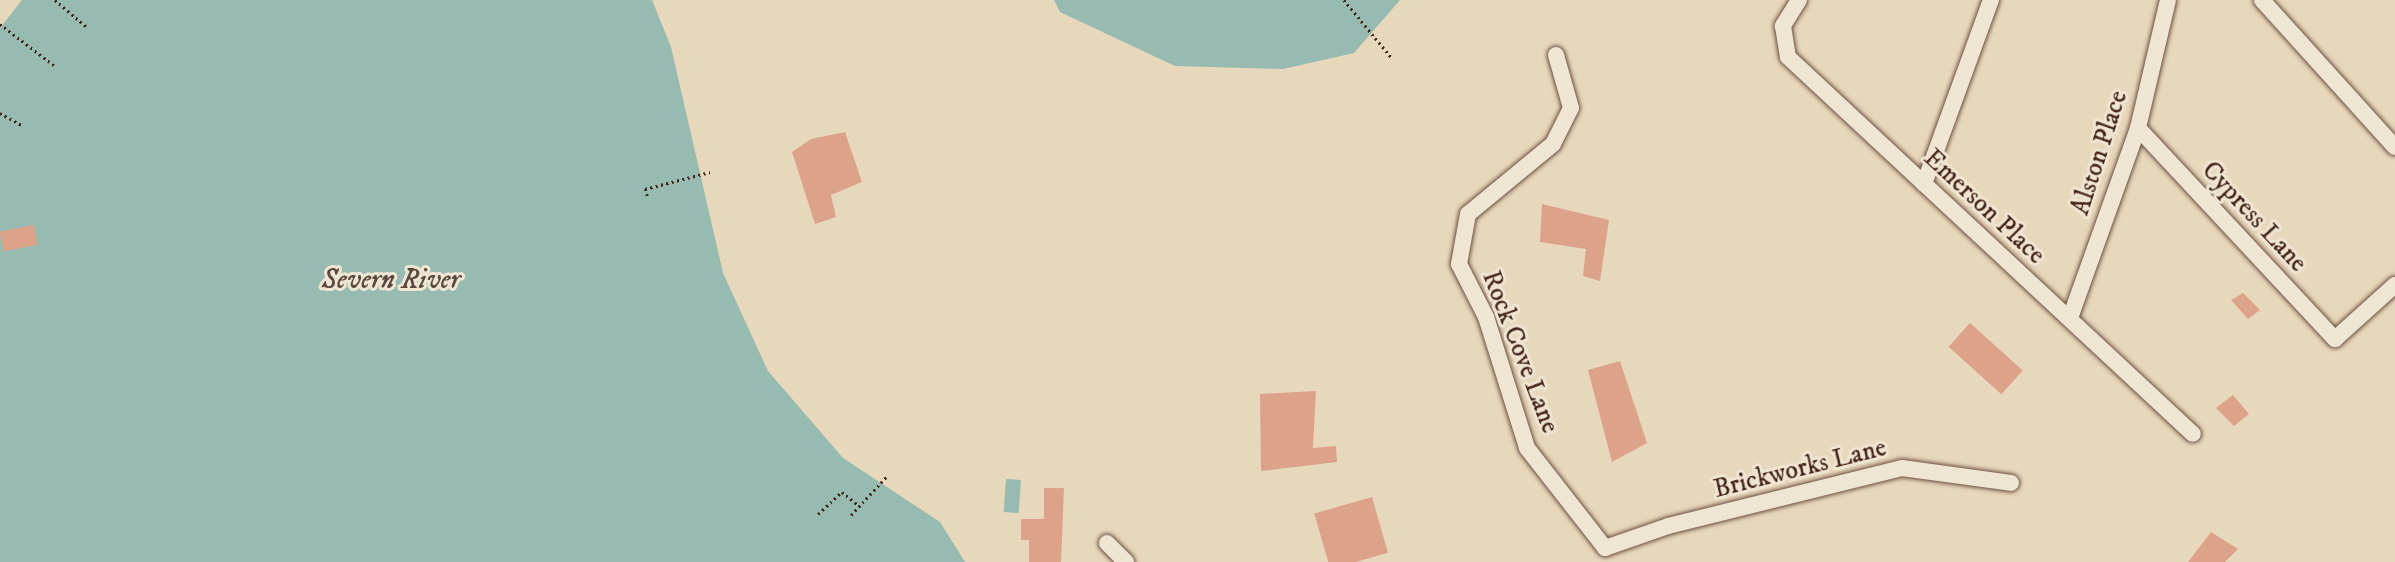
<!DOCTYPE html>
<style>
body{margin:0}
#map{position:relative;width:2395px;height:562px;overflow:hidden;background:#e7d7bb;font-family:"IM FELL DW Pica",serif}
div>[style]{position:absolute}
[style*='--x']{left:calc(var(--x)*1px);top:calc(var(--y)*1px);width:calc(var(--w)*1px);rotate:calc(var(--a)*1deg)}
.water>*{inset:0;background:#97bab1;transform-origin:0 0}
.building>*{inset:0;background:#dda38a;transform-origin:0 0}
.path>*{height:2.5px;margin-top:-1.25px;transform-origin:0;background:repeating-linear-gradient(90deg,#442418 0 2px,transparent 0 5.5px)}
.roads{filter:drop-shadow(0 0 2px #6d5141) drop-shadow(0 0 2px #6d5141)}
.street>*{height:16px;margin:-8px;padding:0 8px;transform-origin:8px;border-radius:8px;background:#efe5d3}
span{translate:-50% -50%;white-space:nowrap;text-align:center;line-height:1.15;-webkit-text-stroke:6px #efe5d3;paint-order:stroke}
.street-label{font-size:26px;color:#442418}
.water-label{font-size:28px;color:#594a3e;font-style:italic}
</style>
<div id="map">
<div class="water">
<i style="clip-path:polygon(22px 0,652px 0,671px 47px,723px 273px,768px 371px,843px 458px,940px 522px,965px 562px,0 562px,0 28px)"></i>
<i style="clip-path:polygon(1054px 0,1400px 0,1354px 53px,1283px 69px,1175px 66px,1060px 12px)"></i>
<i style="left:1006px;top:479px;width:15px;height:33px;rotate:4deg"></i>
</div>
<div class="building">
<i style="clip-path:polygon(845px 132px,862px 182px,831px 195px,836px 217px,815px 224px,792px 152px,811px 139px)"></i>
<i style="clip-path:polygon(1542px 204px,1609px 220px,1600px 281px,1583px 276px,1586px 249px,1540px 242px)"></i>
<i style="left:34px;top:225px;width:20px;height:35px;rotate:79deg"></i>
<i style="clip-path:polygon(2243px 293px,2260px 310px,2248px 319px,2231px 300px)"></i>
<i style="left:1970px;top:323px;width:71px;height:32px;rotate:42deg"></i>
<i style="clip-path:polygon(1620px 361px,1647px 443px,1612px 462px,1588px 370px)"></i>
<i style="clip-path:polygon(1316px 391px,1313px 448px,1336px 446px,1337px 462px,1261px 471px,1260px 394px)"></i>
<i style="clip-path:polygon(2233px 395px,2249px 414px,2234px 426px,2216px 408px)"></i>
<i style="clip-path:polygon(1044px 488px,1064px 488px,1061px 562px,1029px 562px,1029px 540px,1021px 540px,1021px 519px,1044px 519px)"></i>
<i style="left:1372px;top:497px;width:58px;height:60px;rotate:74deg"></i>
<i style="clip-path:polygon(2211px 532px,2238px 549px,2225px 562px,2188px 562px)"></i>
</div>
<div class="path">
<i style="--x:55;--y:0;--w:42;--a:40.2"></i>
<i style="--x:1344;--y:0;--w:75;--a:50.4"></i>
<i style="--x:0;--y:24;--w:69;--a:37.4"></i>
<i style="--x:0;--y:113;--w:26;--a:29"></i>
<i style="--x:647;--y:196;--w:7;--a:-106"></i>
<i style="--x:645;--y:189;--w:67;--a:-14.7"></i>
<i style="--x:818;--y:514;--w:33;--a:-43"></i>
<i style="--x:842;--y:492;--w:22;--a:39"></i>
<i style="--x:851;--y:515;--w:53;--a:-47.3"></i>
</div>
<div class="roads">
<div class="street">
<i style="--x:1799;--y:0;--w:31;--a:122"></i>
<i style="--x:1783;--y:26;--w:31;--a:81"></i>
<i style="--x:1788;--y:57;--w:553;--a:42.95"></i>
<i style="--x:2262;--y:0;--w:198;--a:47.9"></i>
<i style="--x:1556;--y:55;--w:55;--a:74.2"></i>
<i style="--x:1571;--y:108;--w:40;--a:116.6"></i>
<i style="--x:1553;--y:144;--w:110;--a:140.5"></i>
<i style="--x:1468;--y:214;--w:51;--a:100.2"></i>
<i style="--x:1459;--y:264;--w:59;--a:63"></i>
<i style="--x:1486;--y:317;--w:137;--a:72.6"></i>
<i style="--x:1527;--y:448;--w:127;--a:52"></i>
<i style="--x:2138;--y:128;--w:289;--a:47"></i>
<i style="--x:2335;--y:339;--w:81;--a:-42"></i>
<i style="--x:1924;--y:184;--w:196;--a:-70"></i>
<i style="--x:2070;--y:318;--w:202;--a:-70.3"></i>
<i style="--x:2138;--y:128;--w:131;--a:-76.8"></i>
<i style="--x:1107;--y:543;--w:27;--a:45"></i>
<i style="--x:1605;--y:548;--w:67;--a:-19.2"></i>
<i style="--x:1668;--y:526;--w:241;--a:-13.9"></i>
<i style="--x:1902;--y:468;--w:110;--a:7.8"></i>
</div>
</div>
<div class="street-label">
<span style="left:2100px;top:153px;rotate:-72deg">Alston Place</span>
<span style="left:1984px;top:207px;rotate:43deg">Emerson Place</span>
<span style="left:2254px;top:217px;rotate:47deg">Cypress Lane</span>
<span style="left:1520px;top:352px;rotate:69deg">Rock Cove Lane</span>
<span style="left:1800px;top:469px;rotate:-14deg">Brickworks Lane</span>
</div>
<div class="water-label">
<span style="left:391px;top:280px">Severn River</span>
</div>
</div>
